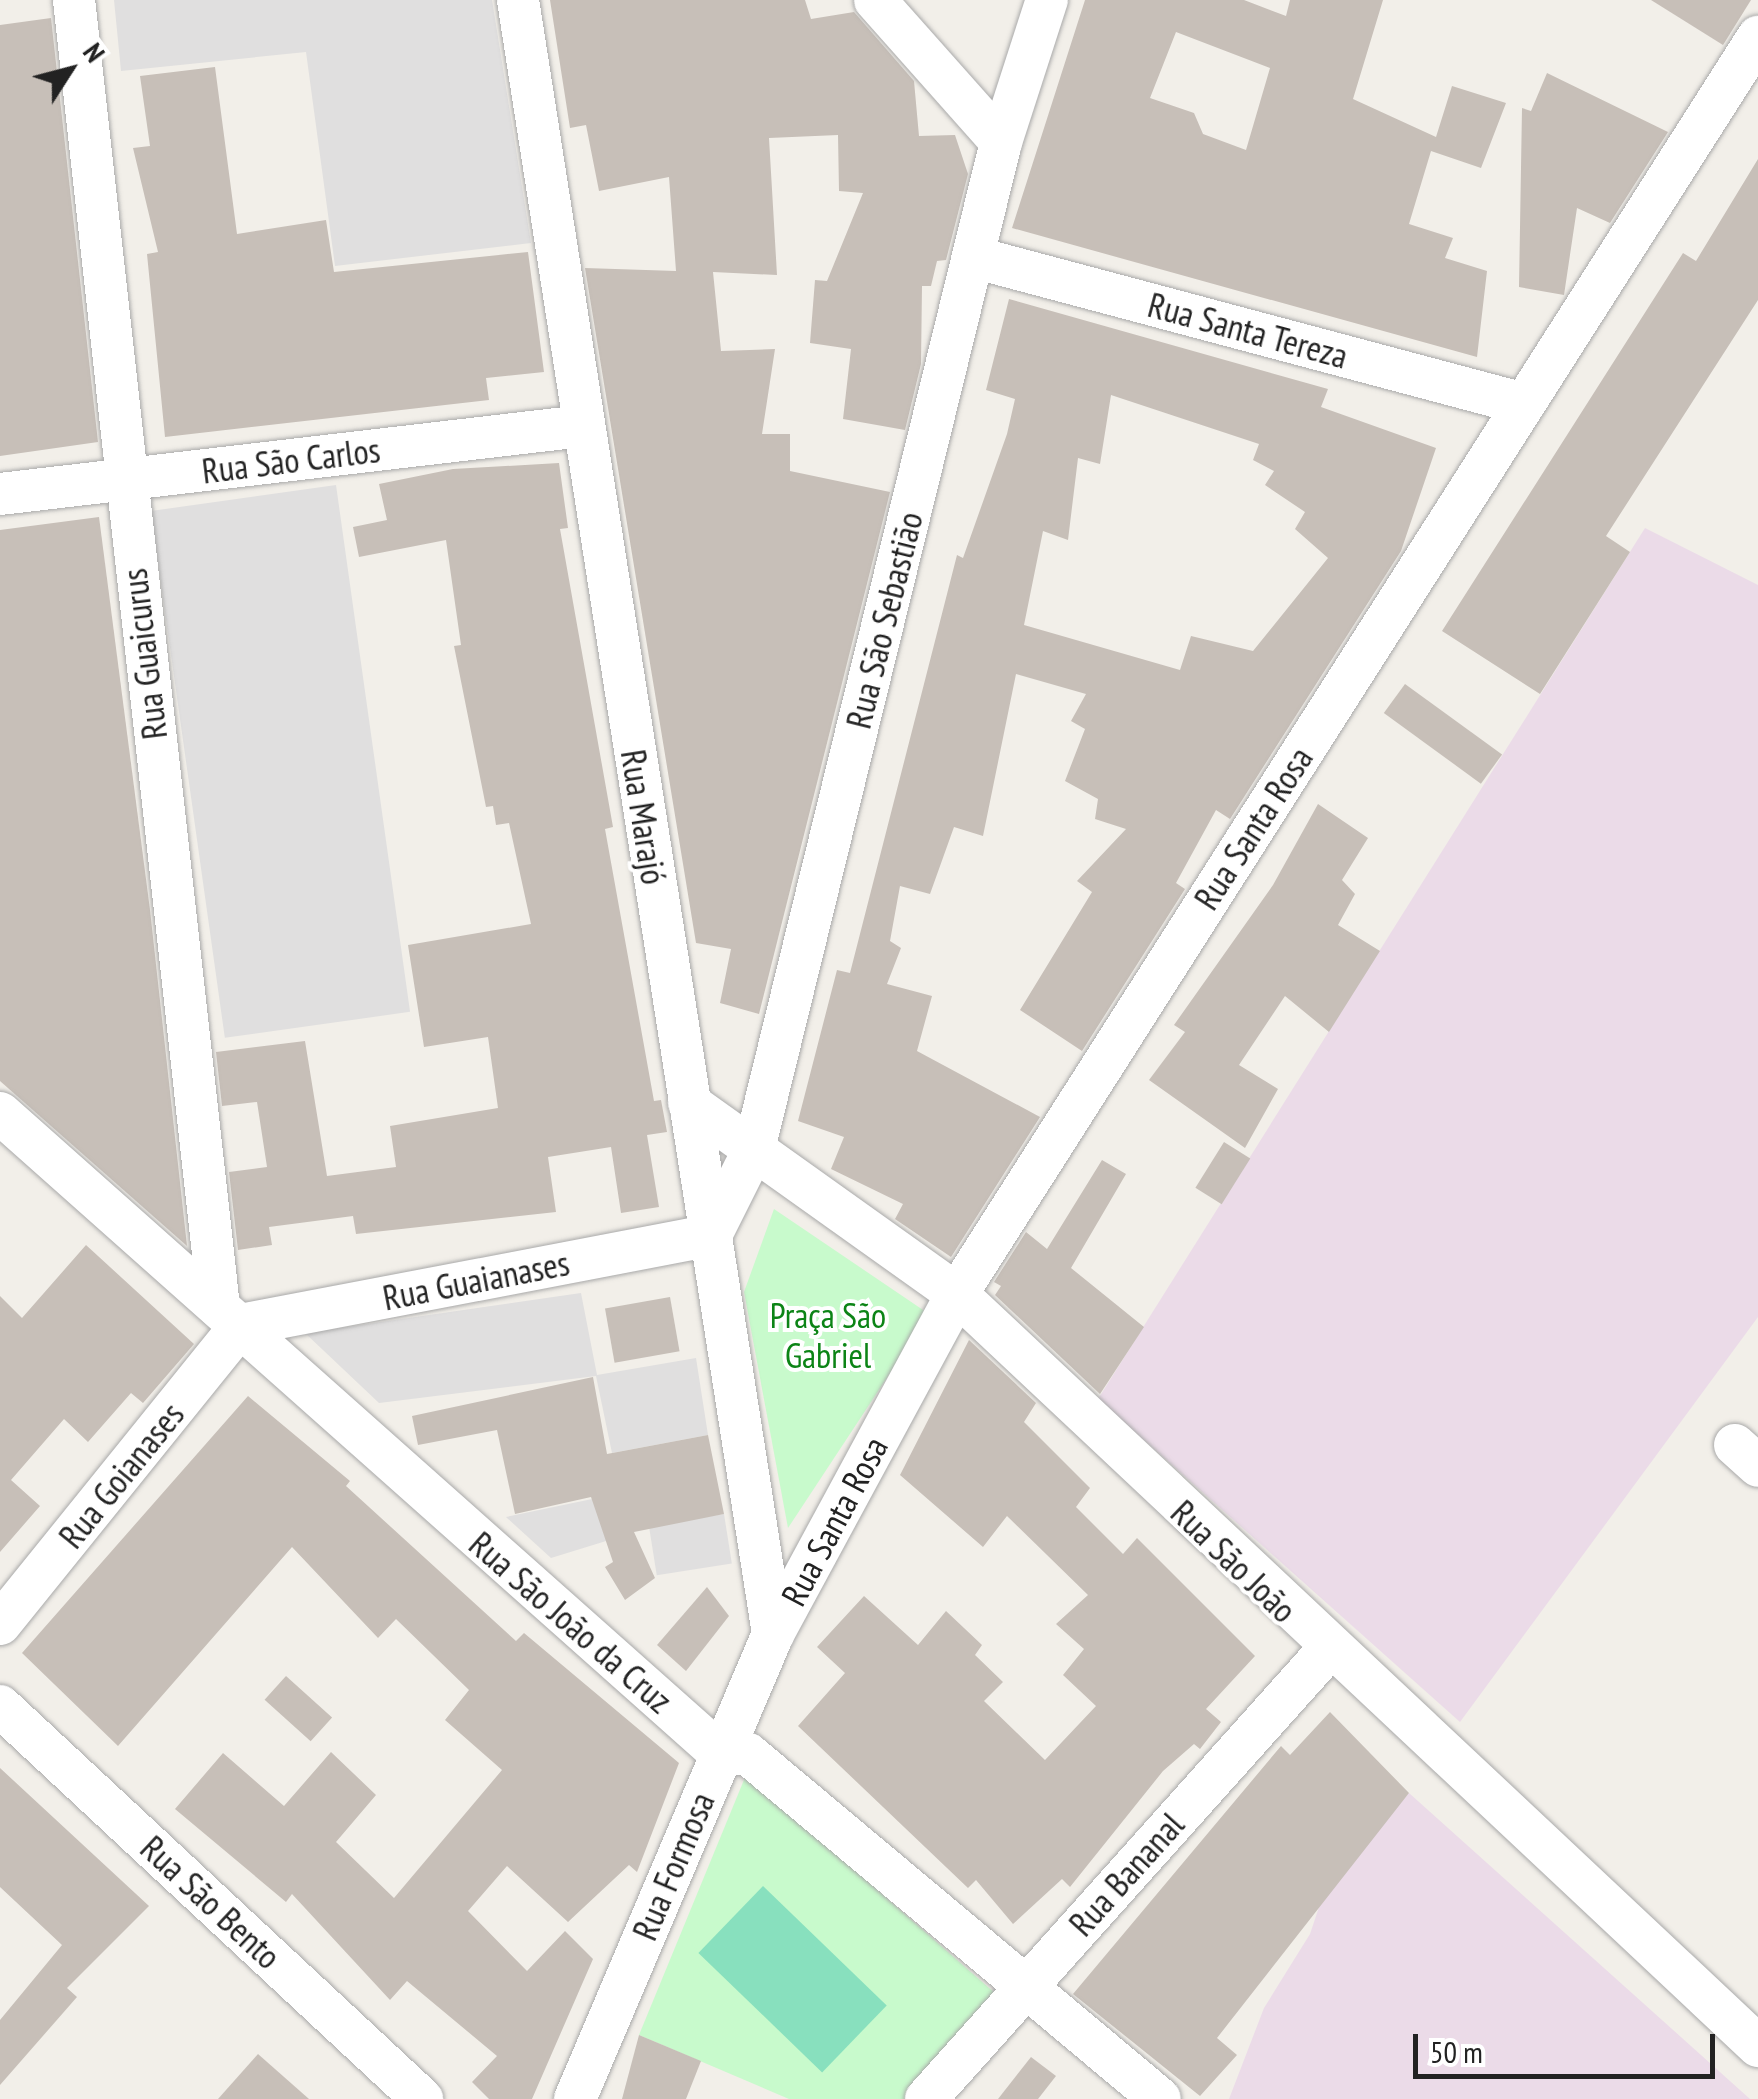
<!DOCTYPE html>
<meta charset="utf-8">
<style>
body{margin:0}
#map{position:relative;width:1758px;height:2099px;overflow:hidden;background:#f2efe9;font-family:"PT Sans Narrow",sans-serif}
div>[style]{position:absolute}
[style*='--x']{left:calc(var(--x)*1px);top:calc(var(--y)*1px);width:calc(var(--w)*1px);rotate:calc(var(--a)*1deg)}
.residential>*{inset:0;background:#e0dfdf;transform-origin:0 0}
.industrial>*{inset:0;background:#ebdbe8}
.park>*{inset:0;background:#c8facc}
.pitch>*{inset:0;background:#88e0be;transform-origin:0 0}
.building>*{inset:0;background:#c7bfb8;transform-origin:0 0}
.roads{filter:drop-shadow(0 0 2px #a9a9a9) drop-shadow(0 0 2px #a9a9a9)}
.minor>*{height:42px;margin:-21px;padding:0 21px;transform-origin:21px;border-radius:21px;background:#fff}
span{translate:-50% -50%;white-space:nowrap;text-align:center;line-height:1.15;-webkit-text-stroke:8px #fff;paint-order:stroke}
.street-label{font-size:35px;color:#222}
.park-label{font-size:35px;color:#0c8416}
.north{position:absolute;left:20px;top:20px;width:100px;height:100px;-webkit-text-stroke:8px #fff;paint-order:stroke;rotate:54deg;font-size:28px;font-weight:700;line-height:40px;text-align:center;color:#222}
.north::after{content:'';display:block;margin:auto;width:35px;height:45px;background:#222;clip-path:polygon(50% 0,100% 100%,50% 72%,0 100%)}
.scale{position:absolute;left:1413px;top:2034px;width:302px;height:45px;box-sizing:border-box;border:5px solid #222;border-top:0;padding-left:12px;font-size:30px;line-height:35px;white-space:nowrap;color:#222;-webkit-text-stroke:8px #fff;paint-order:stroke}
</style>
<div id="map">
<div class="residential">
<i style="clip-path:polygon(114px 0,492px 0,531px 243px,335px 266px,306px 52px,121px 71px)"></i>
<i style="left:336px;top:485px;width:532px;height:187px;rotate:82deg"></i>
<i style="clip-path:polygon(581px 1293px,597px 1375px,696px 1358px,708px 1435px,612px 1453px,596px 1376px,379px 1403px,305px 1333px)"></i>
<i style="clip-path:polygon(621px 1493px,632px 1533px,551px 1558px,506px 1517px)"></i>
<i style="left:724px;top:1514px;width:50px;height:76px;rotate:81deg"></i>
</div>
<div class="industrial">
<i style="clip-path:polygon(1645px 528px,1758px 585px,1758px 1317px,1460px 1722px,1098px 1399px)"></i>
<i style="clip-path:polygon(1409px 1793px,1750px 2099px,1229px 2099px,1264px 2008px,1310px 1934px,1324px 1892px)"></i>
</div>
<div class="park">
<i style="clip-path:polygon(774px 1209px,929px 1314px,788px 1528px,744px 1292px)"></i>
<i style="clip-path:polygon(746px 1775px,996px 1994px,908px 2099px,789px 2099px,639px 2035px)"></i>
</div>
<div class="pitch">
<i style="left:763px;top:1886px;width:172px;height:93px;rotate:44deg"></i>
</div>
<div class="building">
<i style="clip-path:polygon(550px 0,805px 0,811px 19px,854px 12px,914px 81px,919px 136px,955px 135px,968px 174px,946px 260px,937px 261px,931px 286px,922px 286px,921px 364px,905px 430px,843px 419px,851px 349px,810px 343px,815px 280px,827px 281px,863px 193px,839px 191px,838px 135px,769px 138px,777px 275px,713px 272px,721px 351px,775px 349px,762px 434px,790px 434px,790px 471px,890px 492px,759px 1014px,720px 1003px,731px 949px,696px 943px,585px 268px,676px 271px,669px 177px,599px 191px,586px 125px,570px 128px)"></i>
<i style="clip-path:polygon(evenodd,1085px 0,1244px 0,1286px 16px,1290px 0,1383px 0,1353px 99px,1436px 137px,1452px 86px,1506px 103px,1481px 168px,1431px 151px,1409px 224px,1453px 238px,1445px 258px,1487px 271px,1477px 357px,1012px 228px,1085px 0,1176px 32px,1270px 68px,1246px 150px,1203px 134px,1194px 113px,1150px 98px,1176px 32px)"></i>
<i style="clip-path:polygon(1651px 0,1751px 0,1723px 45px)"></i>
<i style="clip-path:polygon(51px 18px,98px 442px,0 456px,0 25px)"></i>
<i style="clip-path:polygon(215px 67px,237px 234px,326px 220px,334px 272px,528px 252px,544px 372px,486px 378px,489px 400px,165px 437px,147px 254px,158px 252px,133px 148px,150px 146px,140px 76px)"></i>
<i style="clip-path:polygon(1547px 73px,1668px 132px,1610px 223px,1577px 208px,1564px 295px,1519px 287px,1522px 108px,1531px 111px)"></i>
<i style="clip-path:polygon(1758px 159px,1758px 300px,1606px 536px,1630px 552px,1540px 694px,1442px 631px,1683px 253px,1696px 261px)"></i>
<i style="clip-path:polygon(evenodd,1009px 299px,1328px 389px,1321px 407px,1436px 448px,1401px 551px,1230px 819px,1216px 810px,1176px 883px,1185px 889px,1082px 1051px,1020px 1010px,1092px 892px,1077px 881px,1126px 829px,1095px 819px,1098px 799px,1065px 781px,1085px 729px,1071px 721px,1086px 694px,1016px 674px,983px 836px,954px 827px,930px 894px,900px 886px,890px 941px,901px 948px,887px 984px,932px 996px,917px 1051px,1040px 1117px,951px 1257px,895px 1219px,903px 1204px,831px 1169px,844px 1137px,798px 1121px,837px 970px,850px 973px,957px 555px,963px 558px,1007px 434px,1015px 399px,986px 390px,1009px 299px,1111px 395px,1259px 444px,1253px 460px,1274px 471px,1265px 485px,1305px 512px,1295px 529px,1328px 558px,1253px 651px,1191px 636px,1180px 670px,1024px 625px,1043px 531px,1068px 540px,1078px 458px,1100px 464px,1111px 395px)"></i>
<i style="clip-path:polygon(559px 463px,568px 528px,560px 529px,613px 827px,605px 829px,654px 1101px,661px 1100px,667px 1132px,647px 1135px,659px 1207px,621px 1213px,611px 1147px,548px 1157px,556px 1212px,356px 1234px,353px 1216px,269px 1227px,272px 1245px,238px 1250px,229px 1172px,267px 1167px,257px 1102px,222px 1106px,216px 1052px,305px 1041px,327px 1176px,396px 1167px,390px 1126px,498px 1108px,488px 1037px,424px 1047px,408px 945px,531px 924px,509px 823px,496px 825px,493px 806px,486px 807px,454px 646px,461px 645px,446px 540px,359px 557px,353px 527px,387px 520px,379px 484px,453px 469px)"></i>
<i style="clip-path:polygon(99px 517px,150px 910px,187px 1246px,0 1081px,0 530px)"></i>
<i style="left:1405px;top:684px;width:120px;height:36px;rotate:36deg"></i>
<i style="clip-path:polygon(1318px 804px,1368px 838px,1342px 880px,1355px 894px,1338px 925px,1380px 951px,1329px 1032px,1285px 996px,1239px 1065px,1278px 1089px,1245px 1148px,1149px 1080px,1185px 1032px,1174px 1025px,1273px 885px)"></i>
<i style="left:1224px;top:1142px;width:31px;height:54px;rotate:32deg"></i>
<i style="clip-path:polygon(1102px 1160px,1126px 1174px,1071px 1268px,1144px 1327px,1100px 1394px,995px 1295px,1001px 1286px,994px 1282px,1026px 1232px,1047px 1249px)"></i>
<i style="clip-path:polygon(86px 1245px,194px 1344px,143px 1403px,131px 1393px,88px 1442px,64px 1419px,11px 1480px,40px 1506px,0 1552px,0 1296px,22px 1318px)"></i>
<i style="left:670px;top:1297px;width:55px;height:66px;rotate:80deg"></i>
<i style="clip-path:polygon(969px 1340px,1036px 1403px,1024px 1422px,1090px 1488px,1076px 1507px,1123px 1554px,1137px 1538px,1255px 1656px,1206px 1709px,1221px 1722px,1200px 1749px,1194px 1744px,1163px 1771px,1070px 1887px,1062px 1879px,1013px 1924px,976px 1880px,968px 1888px,798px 1726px,845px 1673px,817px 1647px,864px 1596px,918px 1645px,946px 1611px,982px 1645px,975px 1655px,1003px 1682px,984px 1701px,1045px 1760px,1096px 1706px,1063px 1675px,1084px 1649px,1056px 1624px,1088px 1595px,1007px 1516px,983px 1547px,900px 1475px)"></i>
<i style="clip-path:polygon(593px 1377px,607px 1454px,708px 1435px,724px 1514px,634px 1532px,655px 1578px,625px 1600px,605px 1567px,613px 1562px,591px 1497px,515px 1514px,497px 1430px,418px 1445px,412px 1416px)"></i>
<i style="clip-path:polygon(248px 1396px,350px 1481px,346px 1486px,516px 1641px,524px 1633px,679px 1763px,637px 1872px,629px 1865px,568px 1922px,507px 1866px,468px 1911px,527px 1971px,565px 1931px,593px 1959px,532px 2099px,489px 2099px,472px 2082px,497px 2056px,407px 1981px,390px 2000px,292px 1894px,286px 1902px,175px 1809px,223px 1753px,284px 1806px,331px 1752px,376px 1795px,336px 1842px,394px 1898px,502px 1770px,445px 1720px,469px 1690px,396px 1619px,378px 1638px,292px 1547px,118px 1746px,22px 1653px)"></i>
<i style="clip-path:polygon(707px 1587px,729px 1616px,686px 1671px,657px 1645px)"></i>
<i style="left:286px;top:1676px;width:62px;height:32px;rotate:42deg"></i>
<i style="clip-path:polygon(1330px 1712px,1409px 1793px,1217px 2038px,1237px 2055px,1200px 2096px,1073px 1994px,1281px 1746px,1290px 1755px)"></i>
<i style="clip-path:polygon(0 1768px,149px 1906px,67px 1988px,77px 1997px,0 2085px,0 2020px,62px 1945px,0 1887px)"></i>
<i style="clip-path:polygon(639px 2035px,701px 2061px,686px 2099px,622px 2099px)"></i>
<i style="clip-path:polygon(258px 2054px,309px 2099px,218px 2099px)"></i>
<i style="clip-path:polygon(1031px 2057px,1056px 2076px,1038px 2099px,998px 2099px)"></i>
</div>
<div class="roads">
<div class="minor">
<i style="--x:74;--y:0;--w:1315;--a:83.67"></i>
<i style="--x:518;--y:0;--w:1654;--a:81.13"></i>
<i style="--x:875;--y:0;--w:190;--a:48.4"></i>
<i style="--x:973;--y:257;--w:570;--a:14.94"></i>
<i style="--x:0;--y:494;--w:586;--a:-6.66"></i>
<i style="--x:689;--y:1103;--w:329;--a:35.5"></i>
<i style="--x:957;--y:1294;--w:1099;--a:43.19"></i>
<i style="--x:0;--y:1113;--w:965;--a:41.64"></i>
<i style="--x:721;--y:1754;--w:27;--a:0"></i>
<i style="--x:748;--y:1754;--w:537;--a:39.94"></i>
<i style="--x:1735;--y:1445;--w:31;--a:42"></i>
<i style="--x:0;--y:1624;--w:384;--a:-51.1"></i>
<i style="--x:241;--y:1325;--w:479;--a:-10.8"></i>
<i style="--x:711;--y:1235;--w:96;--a:-63.4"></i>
<i style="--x:754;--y:1149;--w:1037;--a:-76.22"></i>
<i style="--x:1001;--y:142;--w:149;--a:-72.1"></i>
<i style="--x:0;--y:1706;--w:577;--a:42.96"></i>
<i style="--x:575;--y:2099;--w:505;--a:-66.94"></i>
<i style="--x:773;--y:1634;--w:387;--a:-61.6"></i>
<i style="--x:957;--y:1294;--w:1491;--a:-57.49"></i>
<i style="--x:926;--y:2099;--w:603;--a:-48.16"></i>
</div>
</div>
<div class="street-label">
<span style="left:1248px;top:330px;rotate:15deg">Rua Santa Tereza</span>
<span style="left:291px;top:460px;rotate:-7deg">Rua São Carlos</span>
<span style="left:884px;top:620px;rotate:-76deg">Rua São Sebastião</span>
<span style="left:144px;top:654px;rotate:-97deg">Rua Guaicurus</span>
<span style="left:644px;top:817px;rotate:81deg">Rua Marajó</span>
<span style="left:1253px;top:828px;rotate:-57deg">Rua Santa Rosa</span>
<span style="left:476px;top:1280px;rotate:-11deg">Rua Guaianases</span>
<span style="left:121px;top:1475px;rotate:-51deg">Rua Goianases</span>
<span style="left:834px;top:1521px;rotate:-62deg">Rua Santa Rosa</span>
<span style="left:1234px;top:1561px;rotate:44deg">Rua São João</span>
<span style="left:571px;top:1622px;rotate:41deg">Rua São João da Cruz</span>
<span style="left:673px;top:1866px;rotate:-67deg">Rua Formosa</span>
<span style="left:1126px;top:1874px;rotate:-48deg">Rua Bananal</span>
<span style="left:211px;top:1902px;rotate:43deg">Rua São Bento</span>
</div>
<div class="park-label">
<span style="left:828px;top:1335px">Praça São<br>Gabriel</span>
</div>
<div class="north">N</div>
<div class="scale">50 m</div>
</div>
